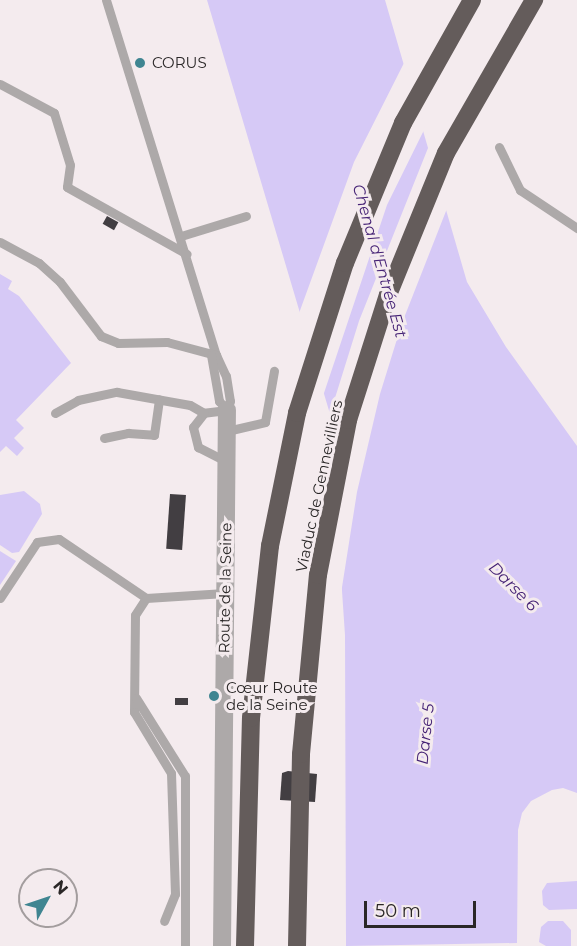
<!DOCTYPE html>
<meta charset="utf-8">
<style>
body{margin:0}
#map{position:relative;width:577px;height:946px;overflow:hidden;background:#f4ebee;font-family:Montserrat,sans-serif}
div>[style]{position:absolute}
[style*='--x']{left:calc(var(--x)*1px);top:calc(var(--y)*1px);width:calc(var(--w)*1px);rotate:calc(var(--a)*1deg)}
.water>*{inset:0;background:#d6c9f6}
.pier>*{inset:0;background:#f4ebee}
.building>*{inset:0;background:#423e42;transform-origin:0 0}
.lane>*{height:9px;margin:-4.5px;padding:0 4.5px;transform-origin:4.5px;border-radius:4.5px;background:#ada9a9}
.street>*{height:18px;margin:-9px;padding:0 9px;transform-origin:9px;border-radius:9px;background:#ada9a9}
.highway>*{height:18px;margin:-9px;padding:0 9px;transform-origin:9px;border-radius:9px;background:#645c5b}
.dots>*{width:16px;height:16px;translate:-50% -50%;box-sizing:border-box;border:3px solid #f4ebee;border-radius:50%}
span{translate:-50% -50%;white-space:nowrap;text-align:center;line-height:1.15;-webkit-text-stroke:6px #f4ebee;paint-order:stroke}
.poi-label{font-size:15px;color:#2a2727}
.left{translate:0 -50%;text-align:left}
.street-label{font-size:15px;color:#2a2727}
.water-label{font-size:16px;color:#452275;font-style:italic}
.north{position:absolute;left:18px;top:868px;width:60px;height:60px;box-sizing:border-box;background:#f4ebee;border:2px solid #a39d9e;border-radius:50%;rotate:50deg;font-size:16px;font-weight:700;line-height:24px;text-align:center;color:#2a2727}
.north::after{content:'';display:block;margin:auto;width:21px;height:27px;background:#3f8591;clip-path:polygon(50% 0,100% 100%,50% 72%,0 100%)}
.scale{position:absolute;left:364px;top:901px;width:112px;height:27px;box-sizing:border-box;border:3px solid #2a2727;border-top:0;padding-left:8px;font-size:18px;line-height:21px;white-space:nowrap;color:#2a2727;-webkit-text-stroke:4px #f4ebee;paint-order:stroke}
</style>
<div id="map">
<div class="water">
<i style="clip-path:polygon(207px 0,385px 0,467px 282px,506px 347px,577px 446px,577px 793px,563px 788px,552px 790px,531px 801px,522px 813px,518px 830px,517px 943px,346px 946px,345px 635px,330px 414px)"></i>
<i style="clip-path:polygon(0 274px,12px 281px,8px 289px,19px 296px,71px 363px,16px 420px,24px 428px,14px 438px,24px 448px,17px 456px,6px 446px,0 452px)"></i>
<i style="clip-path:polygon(24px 491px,40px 504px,42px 514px,19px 552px,12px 553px,0 545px,0 495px)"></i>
<i style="clip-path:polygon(0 551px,16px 561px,0 585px)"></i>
<i style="clip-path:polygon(577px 881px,577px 909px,549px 910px,543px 905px,542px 891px,547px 883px)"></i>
<i style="clip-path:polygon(548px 921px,563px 921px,571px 930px,571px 946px,546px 946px,539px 942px,541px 927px)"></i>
</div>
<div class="pier">
<i style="clip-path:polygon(406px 59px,425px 128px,387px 205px,322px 399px,298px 316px,354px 162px)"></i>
<i style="clip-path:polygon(430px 143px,448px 206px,402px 323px,380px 394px,357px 492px,340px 600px,330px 414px,359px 321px)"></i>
</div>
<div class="building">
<i style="left:107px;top:216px;width:13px;height:9px;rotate:29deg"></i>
<i style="left:170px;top:494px;width:16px;height:55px;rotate:4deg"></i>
<i style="left:175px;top:698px;width:13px;height:7px"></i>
<i style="clip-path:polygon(288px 771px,317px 774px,315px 802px,280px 800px,282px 773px)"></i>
</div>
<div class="lane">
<i style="--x:106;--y:0;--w:372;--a:72.8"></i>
<i style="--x:216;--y:355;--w:23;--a:65"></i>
<i style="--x:226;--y:376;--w:25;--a:81"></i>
<i style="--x:230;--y:401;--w:9;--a:108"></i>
<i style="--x:0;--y:84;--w:61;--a:28.2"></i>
<i style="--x:54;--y:113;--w:54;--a:72.9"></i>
<i style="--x:70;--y:165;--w:22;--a:98"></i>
<i style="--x:67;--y:187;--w:137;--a:29.2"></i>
<i style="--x:499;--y:147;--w:48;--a:64"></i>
<i style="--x:520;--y:190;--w:69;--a:33.7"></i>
<i style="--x:181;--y:236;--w:68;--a:-17.1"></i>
<i style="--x:0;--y:242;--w:44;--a:28.3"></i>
<i style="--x:39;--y:263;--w:28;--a:42"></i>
<i style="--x:60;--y:282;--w:68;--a:52.8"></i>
<i style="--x:101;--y:336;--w:18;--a:22"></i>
<i style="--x:118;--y:343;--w:49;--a:-1.2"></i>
<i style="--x:167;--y:342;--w:51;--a:14.9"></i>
<i style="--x:211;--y:355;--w:47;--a:80.1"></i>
<i style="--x:219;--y:401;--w:12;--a:48"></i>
<i style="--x:227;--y:410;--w:23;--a:173"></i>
<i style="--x:204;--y:413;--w:18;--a:128"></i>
<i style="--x:193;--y:427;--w:21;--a:76"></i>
<i style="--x:198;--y:447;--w:33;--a:27"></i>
<i style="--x:55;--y:413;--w:26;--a:-29"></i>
<i style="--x:78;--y:400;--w:40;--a:-12"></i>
<i style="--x:117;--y:392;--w:74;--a:10.1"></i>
<i style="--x:190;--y:405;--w:16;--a:30"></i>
<i style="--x:227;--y:431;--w:39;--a:-13"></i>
<i style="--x:265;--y:422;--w:52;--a:-80"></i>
<i style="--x:104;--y:438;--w:25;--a:-12"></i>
<i style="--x:128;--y:433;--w:26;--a:4"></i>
<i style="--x:154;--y:435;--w:36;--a:-82"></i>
<i style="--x:0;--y:598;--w:67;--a:-56.5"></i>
<i style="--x:37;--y:542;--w:22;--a:-8"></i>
<i style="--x:59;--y:539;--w:105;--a:34.1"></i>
<i style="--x:146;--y:598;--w:20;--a:123"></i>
<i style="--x:135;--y:615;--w:97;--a:90.6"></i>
<i style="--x:134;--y:712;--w:71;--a:58.8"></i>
<i style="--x:171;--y:773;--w:121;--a:88.1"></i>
<i style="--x:175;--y:894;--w:29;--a:112"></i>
<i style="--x:146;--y:598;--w:79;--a:-3.6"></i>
<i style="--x:136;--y:698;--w:92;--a:57.9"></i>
<i style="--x:185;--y:776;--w:170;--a:90"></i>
</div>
<div class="street">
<i style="--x:222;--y:946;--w:536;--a:-89.47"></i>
</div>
<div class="highway">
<i style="--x:245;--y:946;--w:228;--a:-88.5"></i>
<i style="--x:251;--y:718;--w:173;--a:-83.7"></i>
<i style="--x:270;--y:546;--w:136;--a:-78.5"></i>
<i style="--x:297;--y:413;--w:157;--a:-72.3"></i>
<i style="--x:345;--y:263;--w:152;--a:-67.5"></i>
<i style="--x:403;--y:123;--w:141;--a:-60.7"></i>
<i style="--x:297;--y:946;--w:192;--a:-88.8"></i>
<i style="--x:301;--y:754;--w:180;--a:-84.6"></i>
<i style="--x:318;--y:575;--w:158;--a:-79"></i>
<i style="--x:348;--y:420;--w:131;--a:-72.3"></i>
<i style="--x:388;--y:295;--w:153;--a:-67.8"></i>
<i style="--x:446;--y:153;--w:177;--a:-60.1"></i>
</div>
<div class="dots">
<i style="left:140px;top:63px;background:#3f8591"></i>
<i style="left:214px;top:696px;background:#3f8591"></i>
</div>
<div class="poi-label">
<span class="left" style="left:152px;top:63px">CORUS</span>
<span class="left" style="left:226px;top:696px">Cœur Route<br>de la Seine</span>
</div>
<div class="street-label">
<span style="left:319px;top:486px;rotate:-78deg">Viaduc de Gennevilliers</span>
<span style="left:225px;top:588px;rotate:-89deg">Route de la Seine</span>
</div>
<div class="water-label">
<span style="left:379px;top:261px;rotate:74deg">Chenal d'Entrée Est</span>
<span style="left:513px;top:587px;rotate:45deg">Darse 6</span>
<span style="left:426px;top:734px;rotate:-84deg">Darse 5</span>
</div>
<div class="north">N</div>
<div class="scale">50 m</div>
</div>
